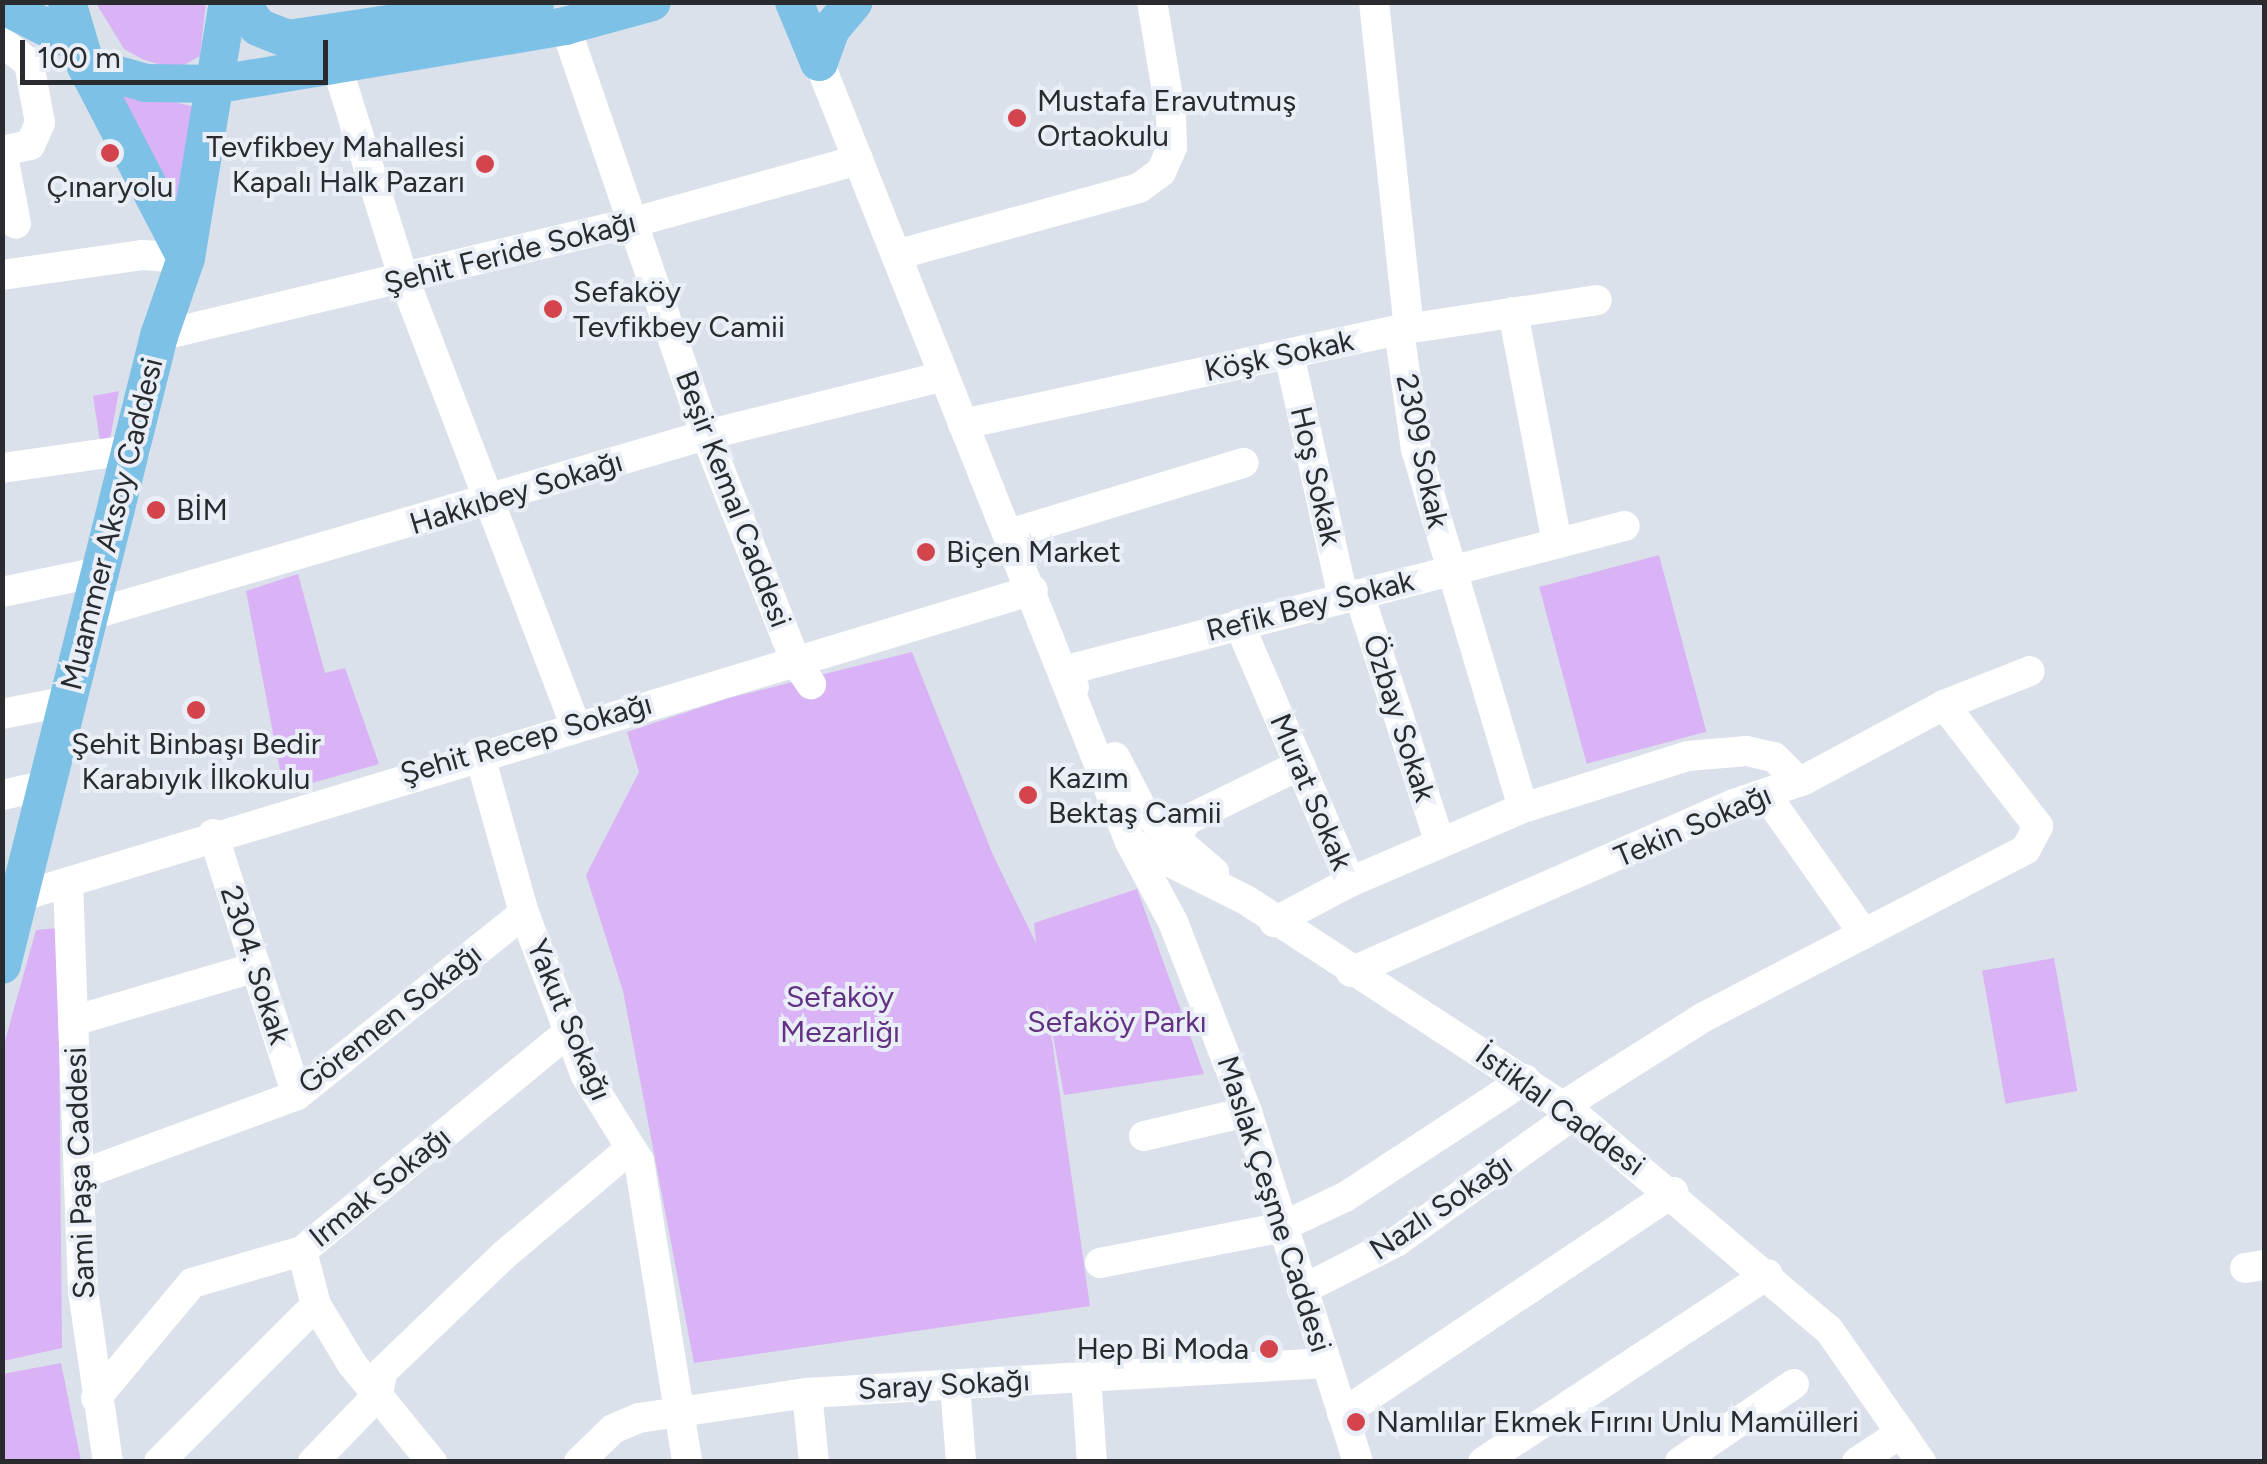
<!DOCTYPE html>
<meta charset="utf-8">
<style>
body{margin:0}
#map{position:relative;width:2267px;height:1464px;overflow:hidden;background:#dbe1ea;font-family:Figtree,sans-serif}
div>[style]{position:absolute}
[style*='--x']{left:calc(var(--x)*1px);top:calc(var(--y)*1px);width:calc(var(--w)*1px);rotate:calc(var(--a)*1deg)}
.green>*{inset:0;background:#d9b3f5;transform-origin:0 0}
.minor>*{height:30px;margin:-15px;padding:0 15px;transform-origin:15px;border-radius:15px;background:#fff}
.major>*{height:38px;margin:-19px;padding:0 19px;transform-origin:19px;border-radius:19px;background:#7dc1e6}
.dots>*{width:28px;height:28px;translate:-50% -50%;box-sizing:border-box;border:5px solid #e9eef7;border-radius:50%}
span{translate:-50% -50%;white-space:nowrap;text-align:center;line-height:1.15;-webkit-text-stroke:8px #e9eef7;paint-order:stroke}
.poi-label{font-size:30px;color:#292b2e}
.left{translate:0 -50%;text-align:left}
.right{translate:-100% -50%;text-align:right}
.street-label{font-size:30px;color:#292b2e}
.park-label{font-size:30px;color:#633282}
.frame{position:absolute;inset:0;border:5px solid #292b2e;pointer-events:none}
.scale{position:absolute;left:20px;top:40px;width:308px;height:45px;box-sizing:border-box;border:5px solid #292b2e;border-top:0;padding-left:12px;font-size:30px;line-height:35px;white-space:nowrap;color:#292b2e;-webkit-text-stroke:8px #e9eef7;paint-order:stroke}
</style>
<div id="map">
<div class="green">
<i style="clip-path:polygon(96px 3px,206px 3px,200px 56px,176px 70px,142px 59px,124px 49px)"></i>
<i style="clip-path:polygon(109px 87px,200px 108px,182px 211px)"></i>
<i style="clip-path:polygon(119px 391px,110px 439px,100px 441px,93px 396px)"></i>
<i style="left:1659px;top:555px;width:183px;height:124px;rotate:75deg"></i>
<i style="clip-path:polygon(298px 574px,325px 673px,345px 668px,379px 764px,284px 791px,246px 591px)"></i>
<i style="clip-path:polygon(912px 652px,993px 855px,1036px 943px,1034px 923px,1137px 889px,1204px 1074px,1064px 1095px,1046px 998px,1090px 1306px,694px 1363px,623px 991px,586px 875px,639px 772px,627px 732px,729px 698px)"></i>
<i style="clip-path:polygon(58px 928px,62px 1348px,3px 1361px,3px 1048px,36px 930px)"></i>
<i style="left:2054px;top:958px;width:135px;height:73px;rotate:80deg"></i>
<i style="clip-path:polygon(61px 1363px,81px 1461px,3px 1461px,3px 1374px)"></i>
</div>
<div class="minor">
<i style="--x:1374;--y:2;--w:328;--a:83.9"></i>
<i style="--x:565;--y:26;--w:433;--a:71"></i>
<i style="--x:706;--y:435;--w:244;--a:68.4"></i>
<i style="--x:796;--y:662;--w:27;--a:56"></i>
<i style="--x:2;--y:42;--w:34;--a:38"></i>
<i style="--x:29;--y:63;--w:61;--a:79.6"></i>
<i style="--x:40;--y:123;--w:24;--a:114"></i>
<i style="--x:30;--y:145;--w:29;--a:168"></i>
<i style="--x:819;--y:62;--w:840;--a:68.26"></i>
<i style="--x:1130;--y:842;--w:91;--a:61.7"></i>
<i style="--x:1173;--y:922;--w:204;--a:68.7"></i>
<i style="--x:1247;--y:1112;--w:367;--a:72.4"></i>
<i style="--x:337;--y:67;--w:222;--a:72.5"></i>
<i style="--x:404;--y:279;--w:477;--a:69"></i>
<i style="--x:2;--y:151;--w:74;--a:79.1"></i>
<i style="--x:896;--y:255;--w:252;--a:-15.4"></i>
<i style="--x:1139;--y:188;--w:27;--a:-36"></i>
<i style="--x:1161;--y:172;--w:27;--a:-66"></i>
<i style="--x:1172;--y:147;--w:32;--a:-92"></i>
<i style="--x:1171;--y:115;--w:115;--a:-99.5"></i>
<i style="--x:2;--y:275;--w:141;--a:-8.1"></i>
<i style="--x:142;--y:255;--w:44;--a:3.9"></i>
<i style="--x:1513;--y:312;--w:235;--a:79.2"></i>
<i style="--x:159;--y:336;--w:485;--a:-13.5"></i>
<i style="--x:631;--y:223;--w:236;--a:-15.5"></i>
<i style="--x:1289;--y:354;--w:249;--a:77.5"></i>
<i style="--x:963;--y:424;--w:446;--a:-12.2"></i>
<i style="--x:1399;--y:330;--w:200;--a:-8.6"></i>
<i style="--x:2;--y:468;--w:135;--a:-8.1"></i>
<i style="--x:1009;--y:534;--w:245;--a:-16.9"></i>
<i style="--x:2;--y:592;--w:103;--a:-11.7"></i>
<i style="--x:1359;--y:594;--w:262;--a:72"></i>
<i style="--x:90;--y:615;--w:642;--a:-16.29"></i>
<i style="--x:706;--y:435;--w:245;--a:-13.9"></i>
<i style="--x:1239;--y:624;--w:281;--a:66.7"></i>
<i style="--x:1350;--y:882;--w:86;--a:152.2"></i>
<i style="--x:1074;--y:687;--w:19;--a:-125"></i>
<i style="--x:1063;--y:671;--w:580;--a:-14.47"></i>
<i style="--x:2;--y:714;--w:67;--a:-11.1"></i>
<i style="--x:479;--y:753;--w:166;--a:74.3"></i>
<i style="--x:524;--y:913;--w:172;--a:69.2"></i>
<i style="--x:585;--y:1074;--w:102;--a:58.2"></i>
<i style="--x:639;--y:1161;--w:305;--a:80.9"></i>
<i style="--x:1115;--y:757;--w:61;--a:62.6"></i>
<i style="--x:1143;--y:811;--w:94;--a:40.7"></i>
<i style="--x:2;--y:795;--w:46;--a:-12.5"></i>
<i style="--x:1766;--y:795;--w:170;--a:54.8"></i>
<i style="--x:1523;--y:808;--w:173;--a:-17.5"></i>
<i style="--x:1688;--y:756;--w:59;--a:-4.8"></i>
<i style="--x:1747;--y:751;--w:28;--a:13"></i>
<i style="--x:1774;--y:757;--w:35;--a:45"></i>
<i style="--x:213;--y:834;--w:274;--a:72.2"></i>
<i style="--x:1175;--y:838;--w:22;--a:-56"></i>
<i style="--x:1187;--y:820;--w:126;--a:-26"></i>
<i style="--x:1130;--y:842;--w:130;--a:26.6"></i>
<i style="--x:1246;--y:900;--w:392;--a:33.1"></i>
<i style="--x:1574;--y:1114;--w:334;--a:40.3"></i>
<i style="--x:1829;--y:1330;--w:161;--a:55.1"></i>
<i style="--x:68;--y:882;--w:409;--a:87.9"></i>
<i style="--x:83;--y:1291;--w:173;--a:81.7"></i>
<i style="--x:1350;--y:882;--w:188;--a:-23.2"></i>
<i style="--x:1523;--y:808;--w:374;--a:-106.6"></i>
<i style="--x:1416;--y:450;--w:121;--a:-98.1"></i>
<i style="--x:22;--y:896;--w:1056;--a:-16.84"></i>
<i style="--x:1351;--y:972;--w:418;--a:-23.7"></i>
<i style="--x:1734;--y:804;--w:74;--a:-18.9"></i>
<i style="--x:1804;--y:780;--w:159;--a:-28.2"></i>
<i style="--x:1944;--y:705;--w:92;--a:-21.6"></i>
<i style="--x:73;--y:1021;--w:191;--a:-16.4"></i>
<i style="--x:1563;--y:1106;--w:165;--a:-32.3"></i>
<i style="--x:1702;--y:1018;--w:365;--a:-27.5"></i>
<i style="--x:2026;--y:849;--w:26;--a:-62"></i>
<i style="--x:2038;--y:826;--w:153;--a:-127.8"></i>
<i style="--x:1144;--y:1136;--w:106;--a:-13.1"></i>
<i style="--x:80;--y:1175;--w:231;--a:-20.2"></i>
<i style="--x:297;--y:1095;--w:291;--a:-38.7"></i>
<i style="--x:302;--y:1251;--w:56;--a:75.5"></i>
<i style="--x:316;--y:1305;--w:69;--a:58.6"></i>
<i style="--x:352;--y:1364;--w:127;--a:50.8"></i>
<i style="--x:1100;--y:1263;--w:182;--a:-11.1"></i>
<i style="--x:1279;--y:1228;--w:73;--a:-25.2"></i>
<i style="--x:1345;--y:1197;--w:215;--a:-33.2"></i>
<i style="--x:2245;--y:1268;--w:19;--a:-9"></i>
<i style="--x:1302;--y:1290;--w:106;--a:-27.1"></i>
<i style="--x:1396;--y:1242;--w:219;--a:-35.7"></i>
<i style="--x:1086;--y:1377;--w:85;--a:86"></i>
<i style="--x:955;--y:1385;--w:77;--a:85.5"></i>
<i style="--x:807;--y:1393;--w:69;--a:84.2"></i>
<i style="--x:96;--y:1398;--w:150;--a:-50.1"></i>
<i style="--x:192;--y:1283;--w:115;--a:-16.2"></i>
<i style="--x:302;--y:1251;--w:347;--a:-39.4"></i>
<i style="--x:1342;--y:1414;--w:399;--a:-33.8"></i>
<i style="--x:159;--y:1462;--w:222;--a:-45"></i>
<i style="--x:313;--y:1462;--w:93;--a:-45.9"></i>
<i style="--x:378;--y:1395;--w:23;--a:-80"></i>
<i style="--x:382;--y:1372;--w:169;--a:-43.8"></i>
<i style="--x:504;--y:1255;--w:166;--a:-40.1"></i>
<i style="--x:579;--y:1462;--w:47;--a:-44.1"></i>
<i style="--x:613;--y:1429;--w:28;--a:-23"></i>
<i style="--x:639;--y:1418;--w:170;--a:-8.5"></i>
<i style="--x:807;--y:1393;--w:520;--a:-3.31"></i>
<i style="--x:1483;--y:1462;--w:341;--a:-33.4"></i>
<i style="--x:1680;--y:1462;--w:138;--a:-34.4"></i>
<i style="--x:1857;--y:1462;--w:53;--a:-33.4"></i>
</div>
<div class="major">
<i style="--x:67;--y:2;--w:67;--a:73.5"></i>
<i style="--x:86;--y:66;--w:216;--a:62.5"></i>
<i style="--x:240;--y:2;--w:31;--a:54"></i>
<i style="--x:258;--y:27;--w:32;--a:22"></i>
<i style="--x:288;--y:39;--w:250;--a:-8.5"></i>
<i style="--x:794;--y:2;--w:65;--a:67.4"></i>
<i style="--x:2;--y:5;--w:82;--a:26.9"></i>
<i style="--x:819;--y:62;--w:35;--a:-70"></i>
<i style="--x:831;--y:29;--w:35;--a:-50"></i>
<i style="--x:86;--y:66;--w:62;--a:15.8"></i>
<i style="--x:146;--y:83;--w:73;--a:0.8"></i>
<i style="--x:219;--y:84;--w:351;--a:-9.5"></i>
<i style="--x:565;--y:26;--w:90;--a:-15.4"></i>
<i style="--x:2;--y:965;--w:648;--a:-75.99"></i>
<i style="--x:159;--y:336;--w:83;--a:-70.9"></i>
<i style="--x:186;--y:258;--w:259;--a:-80.7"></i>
</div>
<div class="dots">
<i style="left:1017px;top:118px;background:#d4444d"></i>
<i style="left:110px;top:153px;background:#d4444d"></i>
<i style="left:485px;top:164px;background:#d4444d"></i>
<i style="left:553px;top:309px;background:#d4444d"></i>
<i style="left:156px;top:510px;background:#d4444d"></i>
<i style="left:926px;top:552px;background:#d4444d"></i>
<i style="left:196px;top:710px;background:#d4444d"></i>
<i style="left:1028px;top:795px;background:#d4444d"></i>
<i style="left:1269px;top:1349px;background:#d4444d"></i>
<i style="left:1356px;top:1422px;background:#d4444d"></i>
</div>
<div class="poi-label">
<span class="left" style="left:1037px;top:118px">Mustafa Eravutmuş<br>Ortaokulu</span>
<span class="right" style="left:465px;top:164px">Tevfikbey Mahallesi<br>Kapalı Halk Pazarı</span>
<span style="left:110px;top:187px">Çınaryolu</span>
<span class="left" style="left:573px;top:309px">Sefaköy<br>Tevfikbey Camii</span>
<span class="left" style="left:176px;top:510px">BİM</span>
<span class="left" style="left:946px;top:552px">Biçen Market</span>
<span style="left:196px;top:761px">Şehit Binbaşı Bedir<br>Karabıyık İlkokulu</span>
<span class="left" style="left:1048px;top:795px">Kazım<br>Bektaş Camii</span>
<span class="right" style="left:1249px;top:1349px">Hep Bi Moda</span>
<span class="left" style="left:1376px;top:1422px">Namlılar Ekmek Fırını Unlu Mamülleri</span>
</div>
<div class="street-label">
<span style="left:510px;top:253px;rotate:-14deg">Şehit Feride Sokağı</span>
<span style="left:1279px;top:356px;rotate:-12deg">Köşk Sokak</span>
<span style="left:1422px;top:451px;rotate:78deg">2309 Sokak</span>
<span style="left:1316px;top:476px;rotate:77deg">Hoş Sokak</span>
<span style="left:516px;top:493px;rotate:-17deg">Hakkıbey Sokağı</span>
<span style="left:733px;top:499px;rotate:69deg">Beşir Kemal Caddesi</span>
<span style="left:112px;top:524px;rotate:-76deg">Muammer Aksoy Caddesi</span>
<span style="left:1310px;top:606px;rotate:-14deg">Refik Bey Sokak</span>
<span style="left:1399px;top:718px;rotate:72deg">Özbay Sokak</span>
<span style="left:526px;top:739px;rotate:-16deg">Şehit Recep Sokağı</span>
<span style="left:1311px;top:792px;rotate:67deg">Murat Sokak</span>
<span style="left:1693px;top:826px;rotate:-23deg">Tekin Sokağı</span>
<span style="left:255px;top:965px;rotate:72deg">2304. Sokak</span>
<span style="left:390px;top:1019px;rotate:-38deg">Göremen Sokağı</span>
<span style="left:569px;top:1020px;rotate:67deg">Yakut Sokağı</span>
<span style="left:1560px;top:1110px;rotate:36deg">İstiklal Caddesi</span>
<span style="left:80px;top:1173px;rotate:-92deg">Sami Paşa Caddesi</span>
<span style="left:380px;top:1187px;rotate:-39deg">Irmak Sokağı</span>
<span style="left:1274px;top:1204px;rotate:72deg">Maslak Çeşme Caddesi</span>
<span style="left:1441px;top:1207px;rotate:-34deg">Nazlı Sokağı</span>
<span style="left:944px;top:1385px;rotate:-3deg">Saray Sokağı</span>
</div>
<div class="park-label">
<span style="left:840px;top:1014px">Sefaköy<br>Mezarlığı</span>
<span style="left:1117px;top:1022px">Sefaköy Parkı</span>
</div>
<div class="frame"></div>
<div class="scale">100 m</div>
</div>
